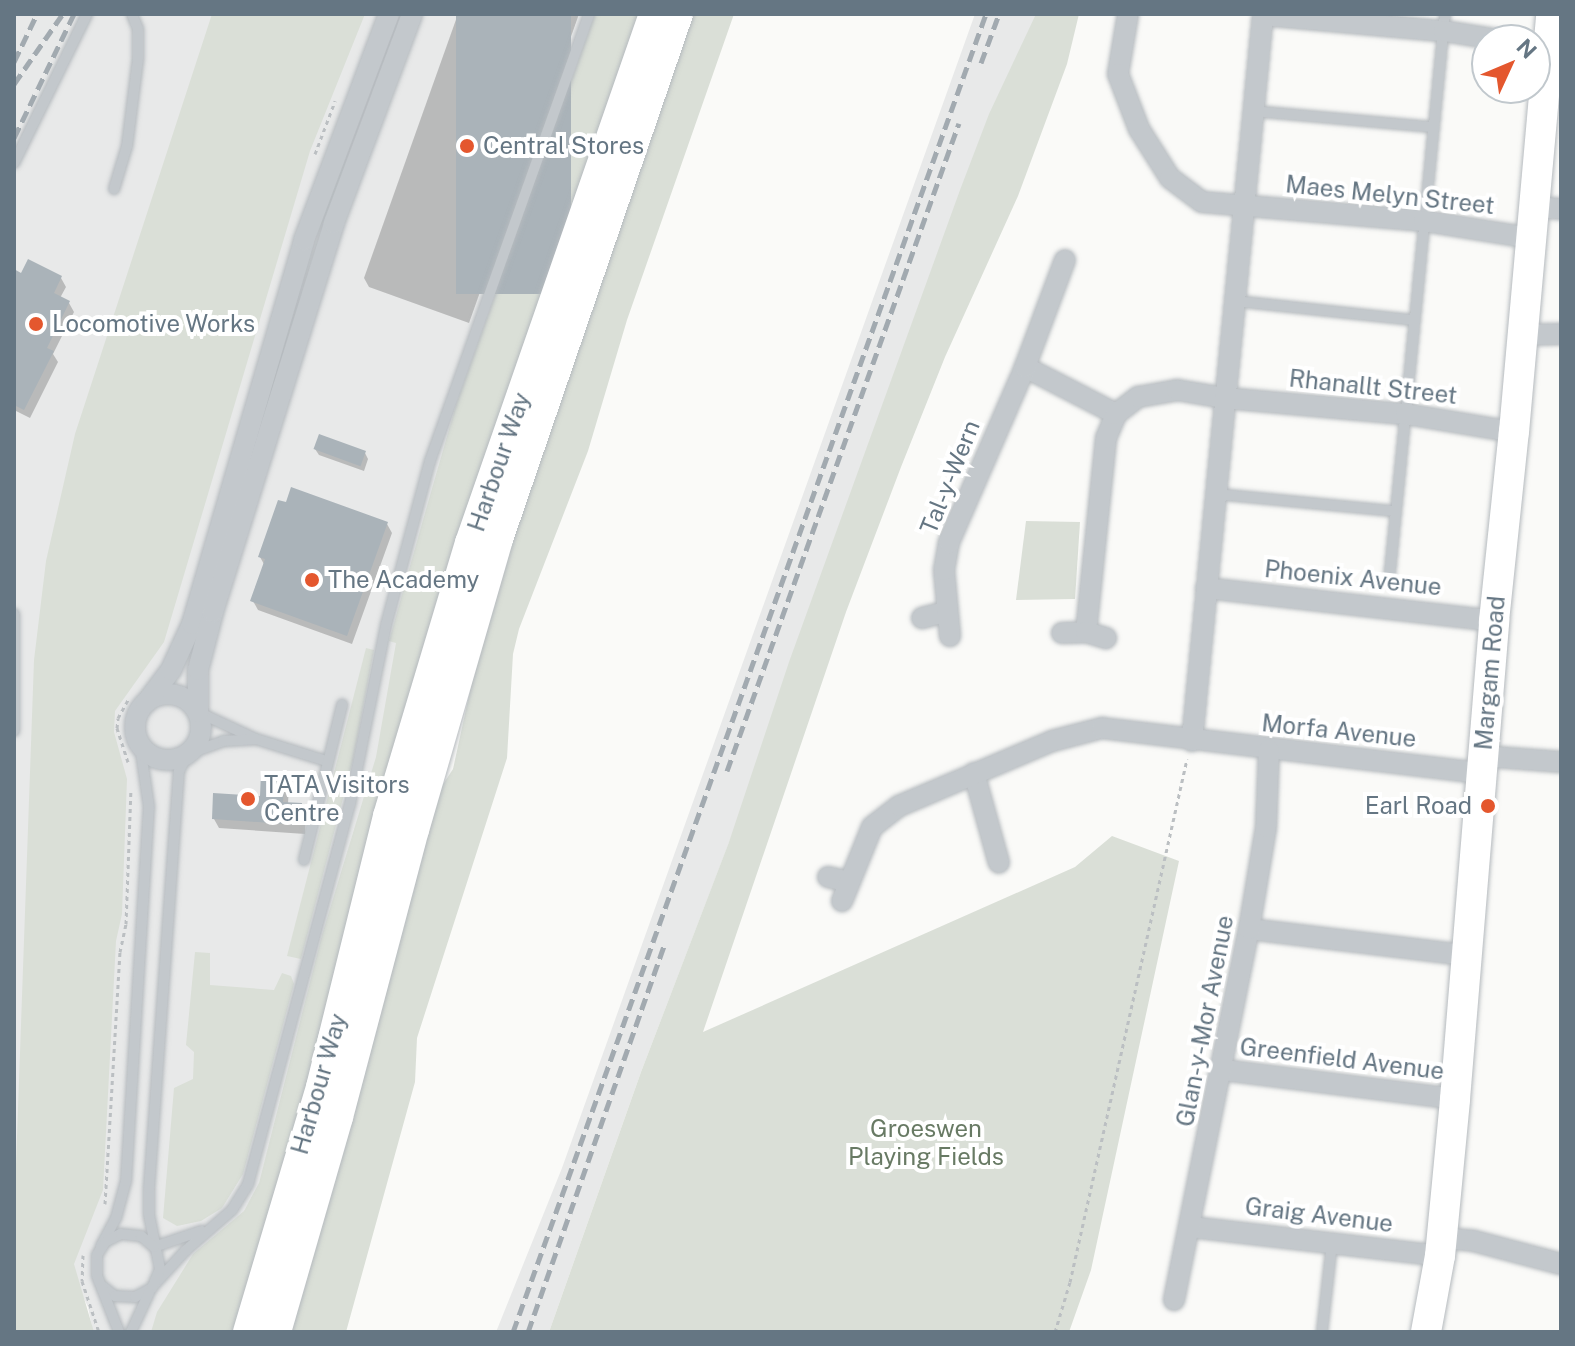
<!DOCTYPE html>
<style>
body{margin:0}
#map{position:relative;width:1575px;height:1346px;overflow:hidden;background:#fafaf8;font-family:"Public Sans",sans-serif}
div>[style]{position:absolute}
[style*='--x']{left:calc(var(--x)*1px);top:calc(var(--y)*1px);width:calc(var(--w)*1px);rotate:calc(var(--a)*1deg)}
.built>*{inset:0;background:#e8e9e9}
.green>*{inset:0;background:#dadfd7}
.shadow>*{inset:0;background:#0003}
.building>*{inset:0;background:#aab3b9;transform-origin:0 0}
.path>*{height:3px;margin-top:-1.5px;transform-origin:0;background:repeating-linear-gradient(90deg,#bbbfc2 0 4px,transparent 0 8px)}
.roads{filter:drop-shadow(0 0 2px #b5babe) drop-shadow(0 0 2px #b5babe)}
.service>*{height:10px;margin:-5px;padding:0 5px;transform-origin:5px;border-radius:5px;background:#c3c8cc}
.minor>*{height:20px;margin:-10px;padding:0 10px;transform-origin:10px;border-radius:10px;background:#c3c8cc}
.minor>.ring{margin:-10px;padding:0;box-sizing:content-box;background:none;border:20px solid #c3c8cc;border-radius:50%}
.primary>*{height:30px;margin:-15px;padding:0 15px;transform-origin:15px;border-radius:15px;background:#fff}
.rail>*{height:5px;margin-top:-2.5px;transform-origin:0;background:repeating-linear-gradient(90deg,#a2aab0 0 12px,transparent 0 18px)}
.dots>*{width:22px;height:22px;translate:-50% -50%;box-sizing:border-box;border:4px solid #fff;border-radius:50%}
span{translate:-50% -50%;white-space:nowrap;text-align:center;line-height:1.15;-webkit-text-stroke:8px #fff;paint-order:stroke}
.poi-label{font-size:24px;color:#657683}
.left{translate:0 -50%;text-align:left}
.right{translate:-100% -50%;text-align:right}
.street-label{font-size:24px;color:#657683}
.park-label{font-size:24px;color:#687a64}
.frame{position:absolute;inset:0;border:16px solid #657683;pointer-events:none}
.north{position:absolute;left:1471px;top:24px;width:80px;height:80px;box-sizing:border-box;background:#fff;border:2px solid #c1c8cd;border-radius:50%;rotate:46deg;font-size:22px;font-weight:700;line-height:32px;text-align:center;color:#657683}
.north::after{content:'';display:block;margin:auto;width:28px;height:36px;background:#e4572e;clip-path:polygon(50% 0,100% 100%,50% 72%,0 100%)}
</style>
<div id="map">
<div class="built">
<i style="clip-path:polygon(14px 14px,638px 14px,512px 378px,214px 1332px,93px 1332px,88px 1307px,78px 1286px,14px 1332px)"></i>
<i style="clip-path:polygon(975px 14px,1047px 14px,641px 1072px,549px 1332px,496px 1332px,562px 1168px)"></i>
</div>
<div class="green">
<i style="clip-path:polygon(212px 14px,365px 14px,310px 151px,164px 642px,115px 711px,114px 732px,127px 779px,122px 914px,116px 941px,103px 1190px,74px 1264px,94px 1332px,14px 1332px,14px 1221px,34px 660px,46px 561px,75px 434px)"></i>
<i style="clip-path:polygon(595px 14px,638px 14px,512px 378px,235px 1332px,151px 1332px,157px 1312px,193px 1254px,244px 1211px,259px 1183px,322px 935px,376px 757px,396px 643px,389px 641px,421px 527px,456px 405px)"></i>
<i style="clip-path:polygon(692px 14px,734px 14px,627px 320px,588px 451px,519px 629px,513px 654px,507px 758px,417px 1038px,415px 1082px,346px 1332px,286px 1332px,440px 789px,453px 769px,485px 622px)"></i>
<i style="clip-path:polygon(1036px 14px,1079px 14px,1067px 64px,1018px 196px,945px 357px,901px 467px,846px 612px,703px 1032px,1075px 867px,1112px 836px,1179px 861px,1091px 1270px,1069px 1332px,549px 1332px,641px 1072px,729px 842px,789px 662px,960px 190px,989px 114px)"></i>
<i style="clip-path:polygon(1026px 521px,1080px 522px,1075px 599px,1016px 600px)"></i>
<i style="clip-path:polygon(366px 648px,374px 650px,353px 760px,301px 959px,287px 956px)"></i>
<i style="clip-path:polygon(195px 952px,210px 953px,210px 985px,274px 990px,282px 973px,291px 976px,294px 984px,243px 1174px,222px 1208px,201px 1221px,177px 1226px,163px 1218px,174px 1088px,193px 1079px,194px 1052px,186px 1045px)"></i>
</div>
<div class="shadow">
<i style="clip-path:polygon(458px 14px,579px 14px,469px 323px,369px 287px,364px 278px)"></i>
<i style="clip-path:polygon(14px 272px,22px 276px,61px 278px,66px 287px,60px 298px,69px 303px,74px 312px,53px 354px,58px 362px,30px 418px,14px 410px)"></i>
<i style="clip-path:polygon(315px 449px,365px 453px,368px 459px,364px 471px,319px 455px)"></i>
<i style="clip-path:polygon(387px 524px,392px 533px,352px 644px,258px 610px,253px 601px,265px 566px,260px 557px)"></i>
<i style="clip-path:polygon(284px 775px,289px 784px,288px 804px,301px 805px,306px 814px,305px 834px,219px 828px,214px 819px,262px 798px)"></i>
</div>
<div class="building">
<i style="left:456px;top:14px;width:115px;height:280px"></i>
<i style="clip-path:polygon(28px 259px,62px 276px,54px 293px,70px 301px,47px 348px,54px 351px,24px 410px,14px 405px,14px 269px,21px 273px)"></i>
<i style="left:319px;top:434px;width:50px;height:16px;rotate:20deg"></i>
<i style="clip-path:polygon(291px 487px,388px 522px,347px 636px,250px 601px,265px 559px,258px 557px,278px 500px,286px 502px)"></i>
<i style="clip-path:polygon(261px 771px,285px 773px,283px 802px,302px 803px,301px 825px,212px 819px,213px 793px,260px 796px)"></i>
</div>
<div class="path">
<i style="--x:315;--y:154;--w:57;--a:-69.3"></i>
<i style="--x:128;--y:762;--w:36;--a:-108"></i>
<i style="--x:117;--y:728;--w:10;--a:-84"></i>
<i style="--x:118;--y:718;--w:23;--a:-61"></i>
<i style="--x:105;--y:1204;--w:252;--a:-86.6"></i>
<i style="--x:120;--y:952;--w:29;--a:-78"></i>
<i style="--x:126;--y:924;--w:135;--a:-87.9"></i>
<i style="--x:83;--y:1255;--w:26;--a:92"></i>
<i style="--x:82;--y:1281;--w:54;--a:71.6"></i>
<i style="--x:1055;--y:1332;--w:52;--a:-73.3"></i>
<i style="--x:1070;--y:1282;--w:536;--a:-77.39"></i>
</div>
<div class="roads">
<div class="service">
<i style="--x:1252;--y:111;--w:182;--a:5.1"></i>
<i style="--x:14;--y:163;--w:166;--a:-63.9"></i>
<i style="--x:114;--y:189;--w:45;--a:-73.2"></i>
<i style="--x:127;--y:146;--w:88;--a:-82.8"></i>
<i style="--x:138;--y:59;--w:30;--a:-90"></i>
<i style="--x:138;--y:29;--w:16;--a:-112"></i>
<i style="--x:1235;--y:301;--w:180;--a:6.1"></i>
<i style="--x:1216;--y:494;--w:179;--a:5.5"></i>
<i style="--x:1389;--y:582;--w:571;--a:-84.37"></i>
<i style="--x:14;--y:614;--w:117;--a:90"></i>
<i style="--x:198;--y:712;--w:64;--a:25"></i>
<i style="--x:256;--y:739;--w:73;--a:17.4"></i>
<i style="--x:304;--y:860;--w:160;--a:-76.2"></i>
<i style="--x:101;--y:1246;--w:32;--a:-62"></i>
<i style="--x:116;--y:1218;--w:38;--a:-75"></i>
<i style="--x:126;--y:1181;--w:375;--a:-86.5"></i>
<i style="--x:149;--y:807;--w:63;--a:-98.3"></i>
<i style="--x:154;--y:1247;--w:50;--a:-18.8"></i>
<i style="--x:154;--y:1285;--w:46;--a:-47.6"></i>
<i style="--x:185;--y:1251;--w:62;--a:-41.1"></i>
<i style="--x:232;--y:1210;--w:31;--a:-58"></i>
<i style="--x:248;--y:1184;--w:393;--a:-75"></i>
<i style="--x:350;--y:804;--w:183;--a:-78.6"></i>
<i style="--x:386;--y:625;--w:170;--a:-75"></i>
<i style="--x:430;--y:461;--w:474;--a:-70.4"></i>
<i style="--x:102;--y:1286;--w:16;--a:38"></i>
<i style="--x:115;--y:1296;--w:20;--a:3"></i>
<i style="--x:135;--y:1297;--w:19;--a:-28"></i>
<i style="--x:152;--y:1288;--w:21;--a:-67"></i>
<i style="--x:160;--y:1269;--w:55;--a:-101.5"></i>
<i style="--x:149;--y:1215;--w:27;--a:-90"></i>
<i style="--x:149;--y:1188;--w:418;--a:-85.9"></i>
<i style="--x:179;--y:771;--w:19;--a:-62"></i>
<i style="--x:188;--y:754;--w:37;--a:-20"></i>
<i style="--x:223;--y:741;--w:33;--a:-3"></i>
<i style="--x:119;--y:1332;--w:60;--a:-111.4"></i>
<i style="--x:97;--y:1276;--w:21;--a:-90"></i>
<i style="--x:97;--y:1255;--w:15;--a:-58"></i>
<i style="--x:105;--y:1242;--w:18;--a:-27"></i>
<i style="--x:121;--y:1234;--w:20;--a:6"></i>
<i style="--x:141;--y:1236;--w:17;--a:40"></i>
<i style="--x:131;--y:1332;--w:43;--a:-65.2"></i>
<i style="--x:1322;--y:1332;--w:90;--a:-83.6"></i>
</div>
<div class="minor">
<i style="--x:1128;--y:14;--w:61;--a:99.5"></i>
<i style="--x:1118;--y:74;--w:59;--a:69.1"></i>
<i style="--x:1139;--y:129;--w:58;--a:57.7"></i>
<i style="--x:1170;--y:178;--w:40;--a:37"></i>
<i style="--x:1202;--y:202;--w:223;--a:4.9"></i>
<i style="--x:1424;--y:221;--w:107;--a:9.1"></i>
<i style="--x:1263;--y:15;--w:182;--a:5.1"></i>
<i style="--x:1444;--y:31;--w:57;--a:9.1"></i>
<i style="--x:1534;--y:207;--w:27;--a:4"></i>
<i style="--x:1521;--y:335;--w:40;--a:-1.4"></i>
<i style="--x:1025;--y:367;--w:102;--a:27.3"></i>
<i style="--x:1206;--y:588;--w:290;--a:6.5"></i>
<i style="--x:922;--y:618;--w:24;--a:-15"></i>
<i style="--x:1086;--y:632;--w:195;--a:-84.1"></i>
<i style="--x:1106;--y:438;--w:26;--a:-67"></i>
<i style="--x:1116;--y:414;--w:28;--a:-38"></i>
<i style="--x:1138;--y:397;--w:40;--a:-10"></i>
<i style="--x:1177;--y:390;--w:49;--a:9.5"></i>
<i style="--x:1225;--y:398;--w:182;--a:5.1"></i>
<i style="--x:1406;--y:414;--w:109;--a:9.5"></i>
<i style="--x:1062;--y:633;--w:24;--a:-2"></i>
<i style="--x:1086;--y:632;--w:21;--a:17"></i>
<i style="--x:950;--y:636;--w:66;--a:-95.2"></i>
<i style="--x:944;--y:570;--w:28;--a:-80"></i>
<i style="--x:949;--y:542;--w:191;--a:-66.5"></i>
<i style="--x:1025;--y:367;--w:114;--a:-69.5"></i>
<i class="ring" style="left:135px;top:694px;width:46px;height:46px"></i>
<i style="--x:146;--y:703;--w:41;--a:-52.9"></i>
<i style="--x:171;--y:670;--w:51;--a:-65.5"></i>
<i style="--x:192;--y:624;--w:400;--a:-73.7"></i>
<i style="--x:304;--y:240;--w:241;--a:-69.4"></i>
<i style="--x:198;--y:712;--w:42;--a:-90"></i>
<i style="--x:198;--y:670;--w:60;--a:-75.5"></i>
<i style="--x:213;--y:612;--w:407;--a:-72.7"></i>
<i style="--x:334;--y:223;--w:223;--a:-69.5"></i>
<i style="--x:1192;--y:741;--w:730;--a:-84.42"></i>
<i style="--x:1483;--y:756;--w:78;--a:4.4"></i>
<i style="--x:974;--y:773;--w:93;--a:74.5"></i>
<i style="--x:828;--y:877;--w:22;--a:13"></i>
<i style="--x:842;--y:901;--w:80;--a:-67.9"></i>
<i style="--x:872;--y:827;--w:34;--a:-38"></i>
<i style="--x:899;--y:806;--w:166;--a:-23"></i>
<i style="--x:1052;--y:741;--w:52;--a:-14.6"></i>
<i style="--x:1102;--y:728;--w:381;--a:6.8"></i>
<i style="--x:1249;--y:929;--w:218;--a:6.9"></i>
<i style="--x:1223;--y:1070;--w:234;--a:7.1"></i>
<i style="--x:1191;--y:1227;--w:251;--a:6.6"></i>
<i style="--x:1442;--y:1238;--w:32;--a:5"></i>
<i style="--x:1474;--y:1241;--w:90;--a:14.8"></i>
<i style="--x:1174;--y:1300;--w:379;--a:-78.6"></i>
<i style="--x:1249;--y:929;--w:103;--a:-80.5"></i>
<i style="--x:1266;--y:827;--w:77;--a:-87.8"></i>
</div>
<div class="primary">
<i style="--x:248;--y:1332;--w:256;--a:-73.4"></i>
<i style="--x:321;--y:1087;--w:279;--a:-76.1"></i>
<i style="--x:388;--y:816;--w:285;--a:-73.3"></i>
<i style="--x:470;--y:543;--w:560;--a:-70.82"></i>
<i style="--x:276;--y:1332;--w:224;--a:-73.9"></i>
<i style="--x:338;--y:1117;--w:297;--a:-75.2"></i>
<i style="--x:414;--y:830;--w:303;--a:-73.9"></i>
<i style="--x:498;--y:539;--w:555;--a:-71.08"></i>
<i style="--x:1426;--y:1332;--w:77;--a:-79.6"></i>
<i style="--x:1440;--y:1256;--w:158;--a:-84.5"></i>
<i style="--x:1455;--y:1099;--w:480;--a:-85.3"></i>
<i style="--x:1494;--y:621;--w:190;--a:-84"></i>
<i style="--x:1514;--y:432;--w:420;--a:-84.9"></i>
</div>
</div>
<div class="rail">
<i style="--x:14;--y:62;--w:53;--a:-64.4"></i>
<i style="--x:981;--y:63;--w:52;--a:-69.8"></i>
<i style="--x:14;--y:84;--w:84;--a:-55.2"></i>
<i style="--x:14;--y:138;--w:138;--a:-64.2"></i>
<i style="--x:727;--y:771;--w:688;--a:-70.3"></i>
<i style="--x:513;--y:1332;--w:1400;--a:-70.26"></i>
<i style="--x:528;--y:1332;--w:411;--a:-70.6"></i>
</div>
<div class="dots">
<i style="left:467px;top:146px;background:#e4572e"></i>
<i style="left:36px;top:324px;background:#e4572e"></i>
<i style="left:312px;top:580px;background:#e4572e"></i>
<i style="left:248px;top:799px;background:#e4572e"></i>
<i style="left:1488px;top:806px;background:#e4572e"></i>
</div>
<div class="poi-label">
<span class="left" style="left:483px;top:146px">Central Stores</span>
<span class="left" style="left:52px;top:324px">Locomotive Works</span>
<span class="left" style="left:328px;top:580px">The Academy</span>
<span class="left" style="left:264px;top:799px">TATA Visitors<br>Centre</span>
<span class="right" style="left:1472px;top:806px">Earl Road</span>
</div>
<div class="street-label">
<span style="left:1390px;top:195px;rotate:6deg">Maes Melyn Street</span>
<span style="left:1373px;top:387px;rotate:6deg">Rhanallt Street</span>
<span style="left:499px;top:462px;rotate:-71deg">Harbour Way</span>
<span style="left:950px;top:477px;rotate:-68deg">Tal-y-Wern</span>
<span style="left:1353px;top:578px;rotate:6deg">Phoenix Avenue</span>
<span style="left:1490px;top:673px;rotate:-85deg">Margam Road</span>
<span style="left:1339px;top:731px;rotate:6deg">Morfa Avenue</span>
<span style="left:1205px;top:1021px;rotate:-79deg">Glan-y-Mor Avenue</span>
<span style="left:1342px;top:1059px;rotate:7deg">Greenfield Avenue</span>
<span style="left:319px;top:1084px;rotate:-74deg">Harbour Way</span>
<span style="left:1319px;top:1215px;rotate:7deg">Graig Avenue</span>
</div>
<div class="park-label">
<span style="left:926px;top:1143px">Groeswen<br>Playing Fields</span>
</div>
<div class="frame"></div>
<div class="north">N</div>
</div>
